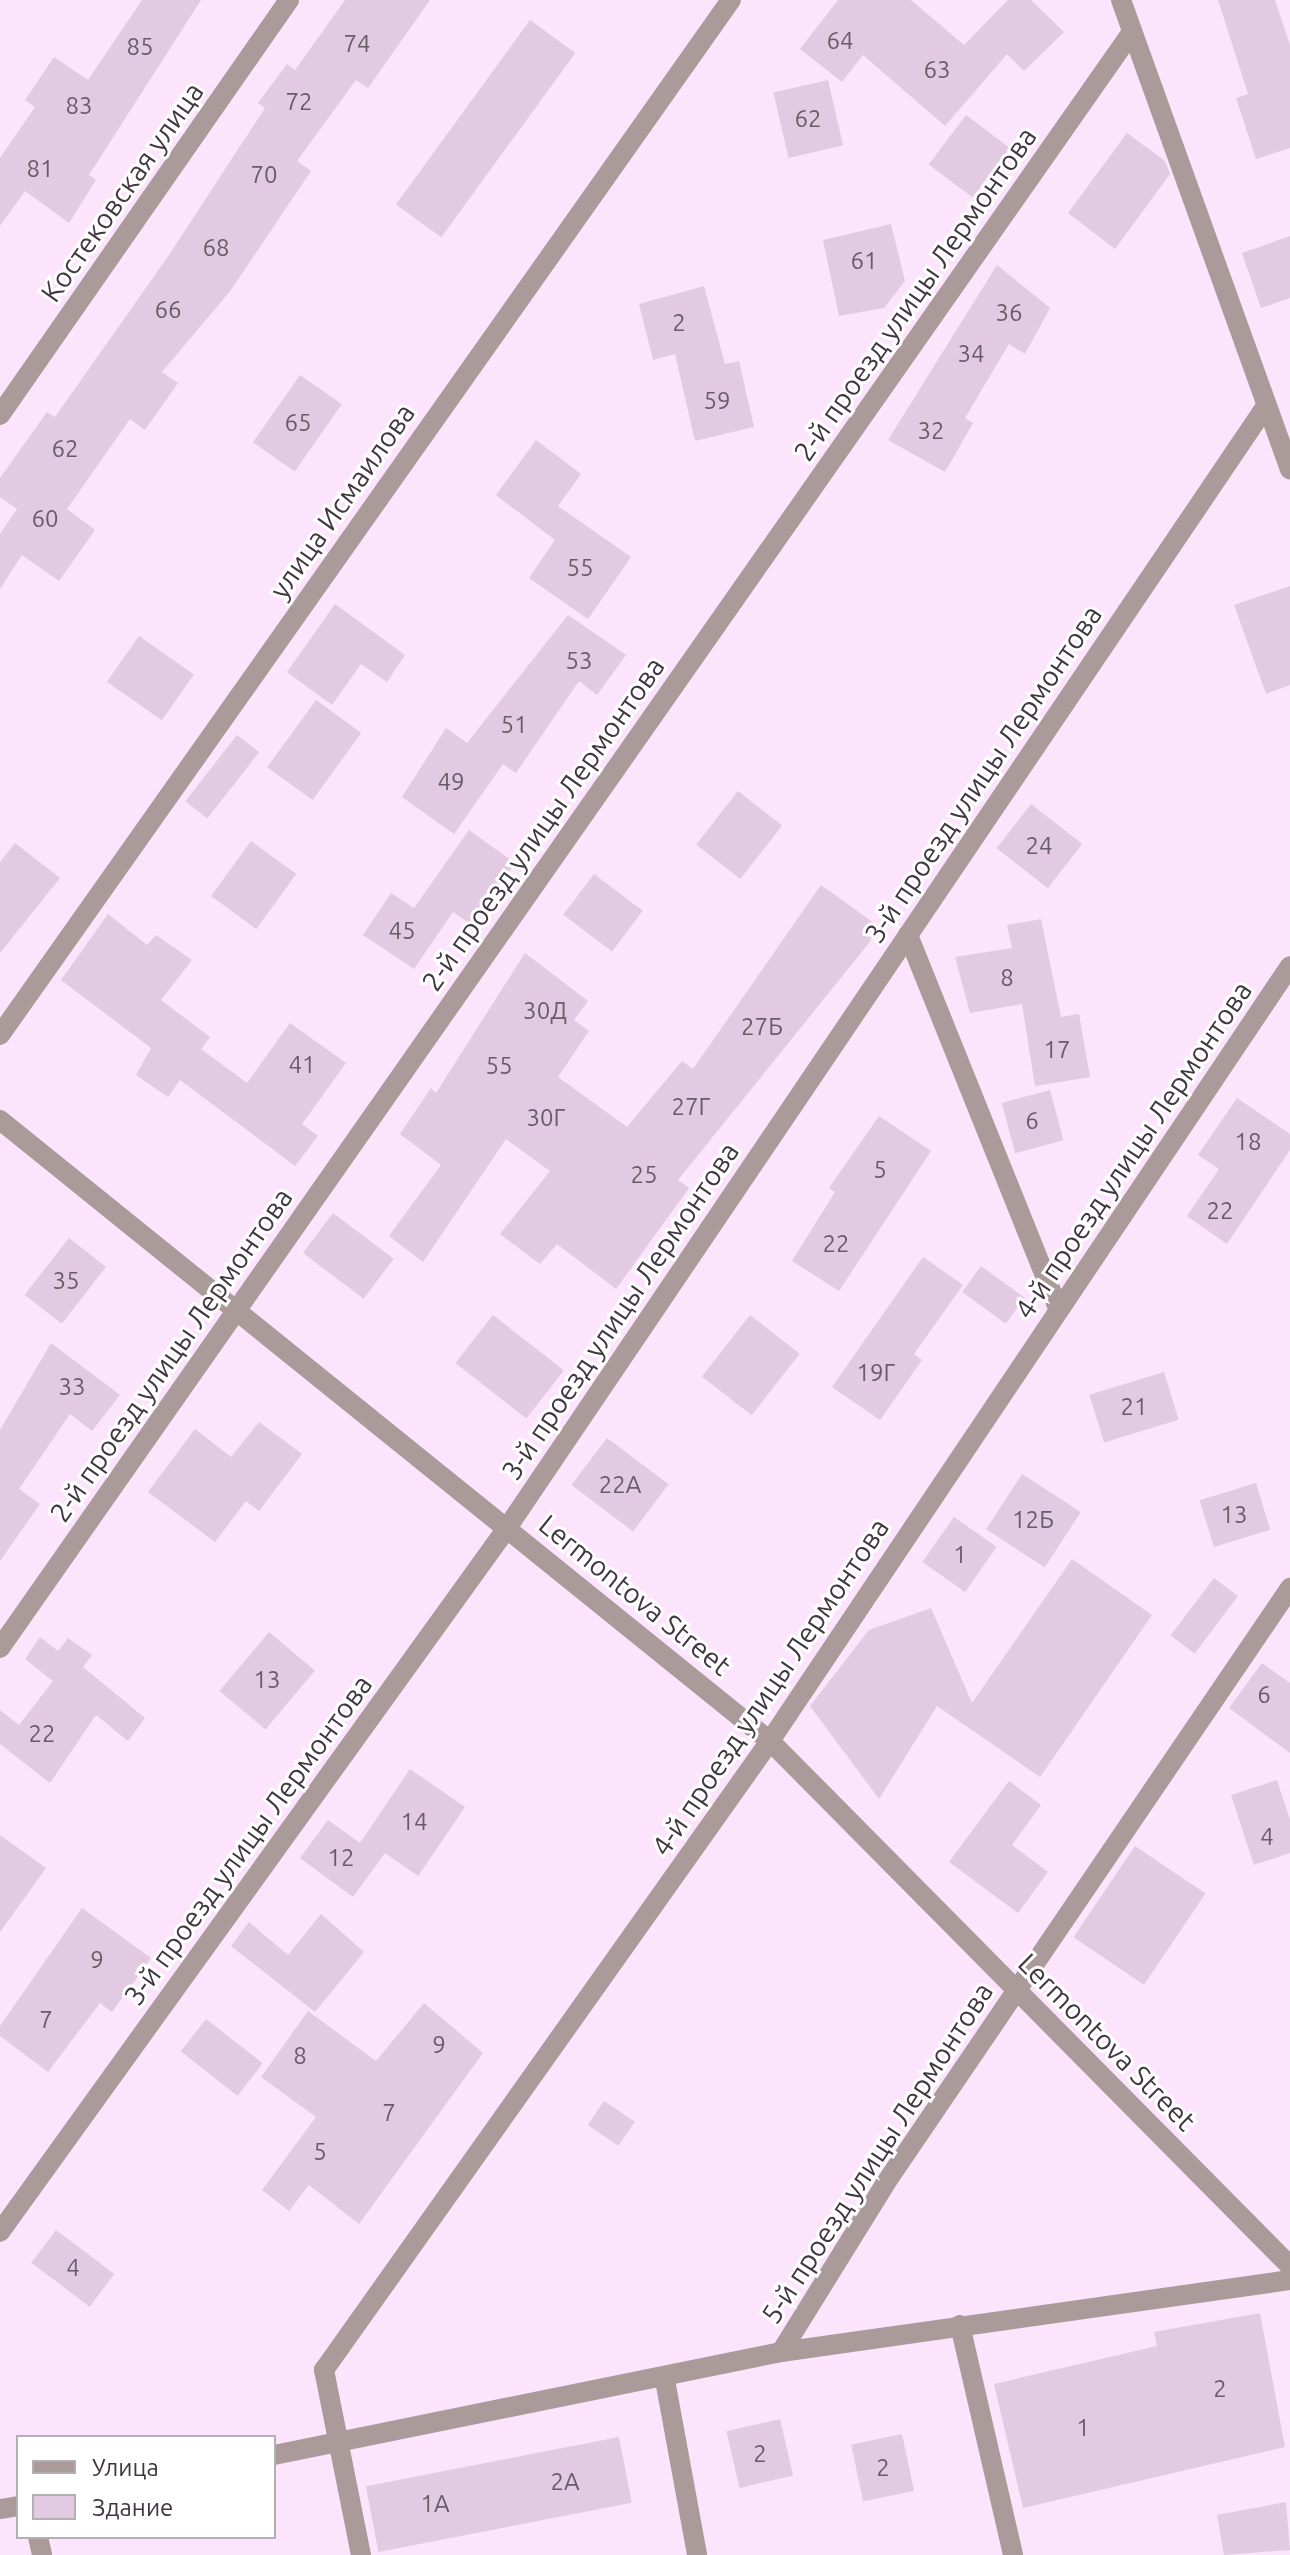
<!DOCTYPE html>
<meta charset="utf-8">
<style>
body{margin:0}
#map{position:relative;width:1290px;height:2555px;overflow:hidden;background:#fde4fd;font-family:Ubuntu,sans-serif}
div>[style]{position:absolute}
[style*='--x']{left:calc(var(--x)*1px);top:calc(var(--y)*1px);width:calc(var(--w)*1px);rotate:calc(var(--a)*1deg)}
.building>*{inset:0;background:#e2cae2;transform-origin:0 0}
.minor>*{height:20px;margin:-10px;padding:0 10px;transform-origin:10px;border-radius:10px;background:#aa9a9a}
span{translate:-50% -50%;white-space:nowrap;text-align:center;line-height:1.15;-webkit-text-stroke:6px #fff;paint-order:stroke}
.number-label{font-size:24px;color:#685c68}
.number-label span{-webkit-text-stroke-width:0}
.street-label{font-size:28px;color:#403740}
.legend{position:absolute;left:16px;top:2435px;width:260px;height:104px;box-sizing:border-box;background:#fff;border:2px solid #b3afb3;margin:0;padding:10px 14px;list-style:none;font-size:24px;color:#403740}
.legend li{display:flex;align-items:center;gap:16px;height:40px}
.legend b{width:40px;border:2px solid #b3afb3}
</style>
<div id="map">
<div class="building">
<i style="clip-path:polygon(142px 0,201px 0,89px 175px,96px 180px,69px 223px,25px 191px,0 226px,0 158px,35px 107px,25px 100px,54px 57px,88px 80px)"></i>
<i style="clip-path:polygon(345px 0,430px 0,368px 88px,356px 80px,297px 161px,311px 171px,231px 290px,162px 372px,178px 383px,145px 430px,130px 419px,67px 509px,95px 530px,59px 581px,22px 555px,0 589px,0 534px,17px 509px,0 497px,0 478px,47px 412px,55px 417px,169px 255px,265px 108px,258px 103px,287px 64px,295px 70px)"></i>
<i style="clip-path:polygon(838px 0,911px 0,964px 45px,1008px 0,1031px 0,1064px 32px,1024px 71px,1007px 54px,945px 126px,863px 55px,842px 82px,800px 49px)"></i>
<i style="clip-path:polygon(1218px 0,1275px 0,1290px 45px,1290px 148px,1256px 159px,1236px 98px,1248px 94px)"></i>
<i style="left:530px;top:20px;width:56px;height:228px;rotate:36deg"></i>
<i style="left:828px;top:80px;width:67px;height:56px;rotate:77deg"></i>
<i style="left:966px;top:115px;width:55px;height:62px;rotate:37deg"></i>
<i style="clip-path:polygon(1127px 133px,1165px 161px,1170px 174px,1115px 249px,1068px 213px)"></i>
<i style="clip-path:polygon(891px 224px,905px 281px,884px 308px,839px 316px,823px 240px)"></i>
<i style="clip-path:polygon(1290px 236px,1290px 298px,1261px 308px,1242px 253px)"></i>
<i style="clip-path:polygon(997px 265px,1050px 308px,1025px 354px,1009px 344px,965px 418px,973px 423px,945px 472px,888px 440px)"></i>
<i style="clip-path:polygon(704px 286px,725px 364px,739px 361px,754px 427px,695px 441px,675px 354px,653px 360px,639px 304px)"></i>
<i style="left:300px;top:375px;width:51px;height:82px;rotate:35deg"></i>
<i style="clip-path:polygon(536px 440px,581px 474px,558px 506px,631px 557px,588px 619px,529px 578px,555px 540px,496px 495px)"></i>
<i style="clip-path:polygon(1290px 586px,1290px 685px,1266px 694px,1234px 605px)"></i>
<i style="clip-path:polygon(335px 604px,405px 655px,387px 682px,361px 664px,332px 705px,287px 672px)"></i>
<i style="clip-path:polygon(568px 615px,626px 655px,597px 695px,579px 681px,516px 773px,503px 764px,454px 834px,402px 797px,446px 728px,467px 743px)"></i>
<i style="left:139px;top:636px;width:67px;height:56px;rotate:35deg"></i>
<i style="left:316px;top:700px;width:56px;height:83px;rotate:36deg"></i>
<i style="left:237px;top:735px;width:28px;height:84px;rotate:38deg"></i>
<i style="left:738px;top:791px;width:56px;height:68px;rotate:38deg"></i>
<i style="left:1031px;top:804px;width:65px;height:56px;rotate:38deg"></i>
<i style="clip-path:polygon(469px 830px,515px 863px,472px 925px,453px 912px,414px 969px,363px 935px,391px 893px,414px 908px)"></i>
<i style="left:251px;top:841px;width:56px;height:68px;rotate:36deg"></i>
<i style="clip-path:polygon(15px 843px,60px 878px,0 953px,0 862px)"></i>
<i style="left:594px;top:874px;width:61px;height:51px;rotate:37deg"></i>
<i style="clip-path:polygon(821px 885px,881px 928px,678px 1180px,689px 1188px,616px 1289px,557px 1244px,540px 1264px,500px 1234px,550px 1171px,506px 1139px,423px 1262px,389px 1236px,441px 1165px,400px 1134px,431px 1088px,436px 1093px,525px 953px,588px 1001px,574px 1020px,589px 1031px,558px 1077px,627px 1127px,682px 1061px,693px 1069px)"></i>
<i style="clip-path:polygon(108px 914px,147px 945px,156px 935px,192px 960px,161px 1000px,210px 1037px,201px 1049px,247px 1083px,290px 1023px,346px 1063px,302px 1124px,318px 1136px,295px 1166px,180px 1080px,168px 1097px,136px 1075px,151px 1048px,61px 980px)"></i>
<i style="clip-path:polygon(1041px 919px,1061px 1017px,1079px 1014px,1090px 1077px,1035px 1086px,1022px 1004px,970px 1013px,955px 957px,1012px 948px,1007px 925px)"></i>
<i style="left:1050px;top:1090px;width:52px;height:50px;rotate:75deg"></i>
<i style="clip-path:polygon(1237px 1098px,1290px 1134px,1290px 1150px,1227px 1244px,1187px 1216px,1219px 1169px,1198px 1155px)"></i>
<i style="clip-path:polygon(879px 1116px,931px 1151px,839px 1291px,792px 1261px,835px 1192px,829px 1188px)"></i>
<i style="left:333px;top:1213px;width:76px;height:50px;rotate:37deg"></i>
<i style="left:69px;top:1238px;width:47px;height:72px;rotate:38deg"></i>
<i style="clip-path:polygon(923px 1257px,963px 1285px,914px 1354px,922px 1360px,880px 1420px,832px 1387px)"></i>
<i style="left:981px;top:1266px;width:54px;height:32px;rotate:36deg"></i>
<i style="left:493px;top:1315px;width:90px;height:61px;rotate:38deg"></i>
<i style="left:750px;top:1315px;width:63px;height:78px;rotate:38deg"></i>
<i style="clip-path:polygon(51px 1343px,120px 1395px,92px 1431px,70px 1414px,19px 1489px,40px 1504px,0 1561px,0 1430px)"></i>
<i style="left:1164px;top:1372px;width:50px;height:78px;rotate:73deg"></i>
<i style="clip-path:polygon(259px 1422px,302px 1454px,259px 1511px,246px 1501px,215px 1542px,148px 1492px,195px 1429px,231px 1457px)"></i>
<i style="left:607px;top:1438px;width:77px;height:59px;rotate:37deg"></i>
<i style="left:1022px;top:1474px;width:70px;height:66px;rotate:33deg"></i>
<i style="left:1256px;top:1483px;width:49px;height:59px;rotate:73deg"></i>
<i style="left:954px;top:1517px;width:52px;height:55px;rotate:35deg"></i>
<i style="clip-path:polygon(1072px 1559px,1152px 1615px,1040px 1777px,937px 1706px,879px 1799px,810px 1706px,869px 1630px,931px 1608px,972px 1703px)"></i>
<i style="left:1214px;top:1578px;width:30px;height:72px;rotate:37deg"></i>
<i style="left:269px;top:1632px;width:60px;height:77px;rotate:40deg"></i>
<i style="clip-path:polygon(40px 1637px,58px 1651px,68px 1638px,92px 1655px,83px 1667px,145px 1718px,128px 1741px,96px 1715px,50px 1783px,0 1744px,0 1710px,19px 1725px,53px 1681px,25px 1659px)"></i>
<i style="clip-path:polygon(1262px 1663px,1290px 1683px,1290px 1753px,1229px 1708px)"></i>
<i style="clip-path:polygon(410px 1769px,465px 1807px,418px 1876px,385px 1853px,353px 1897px,300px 1858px,328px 1820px,360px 1843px)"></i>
<i style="clip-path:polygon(1277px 1780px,1290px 1820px,1290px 1853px,1254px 1865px,1231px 1795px)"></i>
<i style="clip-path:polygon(1009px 1781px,1041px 1805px,1012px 1845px,1048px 1872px,1018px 1913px,949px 1862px)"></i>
<i style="clip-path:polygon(0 1835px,46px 1868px,0 1932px)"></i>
<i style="left:1135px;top:1846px;width:85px;height:110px;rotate:34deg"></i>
<i style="clip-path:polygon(82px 1908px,151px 1958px,112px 2012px,100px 2003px,48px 2072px,0 2036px,0 2026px)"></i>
<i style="clip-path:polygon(321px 1914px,364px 1952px,315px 2012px,231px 1946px,249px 1922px,288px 1955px)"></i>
<i style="clip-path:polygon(424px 2003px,483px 2053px,359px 2224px,309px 2185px,289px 2211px,262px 2190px,316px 2117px,261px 2077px,308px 2011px,376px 2061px)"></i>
<i style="left:206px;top:2019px;width:72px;height:41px;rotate:38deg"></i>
<i style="left:604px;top:2101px;width:37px;height:29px;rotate:34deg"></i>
<i style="left:56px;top:2230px;width:73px;height:41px;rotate:37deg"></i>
<i style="clip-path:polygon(1260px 2313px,1285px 2447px,1023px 2508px,994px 2384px,1157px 2346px,1154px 2332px)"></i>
<i style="left:780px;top:2419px;width:58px;height:55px;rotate:77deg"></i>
<i style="left:902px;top:2434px;width:58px;height:52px;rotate:78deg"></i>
<i style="left:619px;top:2437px;width:67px;height:258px;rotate:79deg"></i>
<i style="clip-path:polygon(1286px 2502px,1290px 2550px,1224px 2555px,1217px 2515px)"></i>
</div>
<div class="minor">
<i style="--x:1121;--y:0;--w:499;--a:70.2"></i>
<i style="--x:0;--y:415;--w:506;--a:-55.15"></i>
<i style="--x:908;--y:935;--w:404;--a:68.1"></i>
<i style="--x:0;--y:1035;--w:1267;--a:-54.77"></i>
<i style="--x:0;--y:1120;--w:989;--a:38.89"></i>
<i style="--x:770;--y:1741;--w:739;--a:45.27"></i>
<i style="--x:0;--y:1648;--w:1973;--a:-54.99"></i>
<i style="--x:0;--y:2232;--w:868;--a:-54.24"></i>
<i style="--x:507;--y:1528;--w:1355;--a:-55.92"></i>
<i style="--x:960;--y:2325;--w:236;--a:77"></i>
<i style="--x:781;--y:2352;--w:198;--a:-58.2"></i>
<i style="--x:885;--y:2184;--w:721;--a:-55.8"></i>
<i style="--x:665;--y:2380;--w:178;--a:79.6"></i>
<i style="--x:274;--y:2455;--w:517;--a:-11.48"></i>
<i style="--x:781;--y:2352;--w:514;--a:-8.05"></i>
<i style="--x:0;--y:2509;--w:18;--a:-9"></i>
<i style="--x:38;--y:2537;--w:18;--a:77"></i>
<i style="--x:361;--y:2555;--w:189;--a:-101.3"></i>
<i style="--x:324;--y:2370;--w:771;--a:-54.66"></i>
<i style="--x:770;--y:1741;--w:933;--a:-56.14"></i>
</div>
<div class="number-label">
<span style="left:840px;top:41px">64</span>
<span style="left:357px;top:44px">74</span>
<span style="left:140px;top:47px">85</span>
<span style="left:937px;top:70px">63</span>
<span style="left:299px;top:102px">72</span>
<span style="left:79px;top:106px">83</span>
<span style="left:808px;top:119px">62</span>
<span style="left:40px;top:169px">81</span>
<span style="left:264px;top:175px">70</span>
<span style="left:216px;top:248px">68</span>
<span style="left:864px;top:261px">61</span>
<span style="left:168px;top:310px">66</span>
<span style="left:1009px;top:313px">36</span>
<span style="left:679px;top:323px">2</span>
<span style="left:971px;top:354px">34</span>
<span style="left:717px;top:401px">59</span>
<span style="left:298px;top:423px">65</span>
<span style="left:931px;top:431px">32</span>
<span style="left:65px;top:449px">62</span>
<span style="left:45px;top:519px">60</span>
<span style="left:580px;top:568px">55</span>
<span style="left:579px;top:661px">53</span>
<span style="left:514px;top:725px">51</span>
<span style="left:451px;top:782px">49</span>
<span style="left:1039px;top:846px">24</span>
<span style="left:402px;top:931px">45</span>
<span style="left:1007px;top:978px">8</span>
<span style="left:545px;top:1011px">30Д</span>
<span style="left:762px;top:1027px">27Б</span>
<span style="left:1057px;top:1050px">17</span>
<span style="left:302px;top:1065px">41</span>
<span style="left:499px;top:1066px">55</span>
<span style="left:691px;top:1107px">27Г</span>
<span style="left:546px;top:1118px">30Г</span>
<span style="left:1032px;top:1121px">6</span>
<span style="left:1248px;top:1142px">18</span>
<span style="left:880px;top:1170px">5</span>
<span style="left:644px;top:1175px">25</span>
<span style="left:1220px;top:1211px">22</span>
<span style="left:836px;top:1244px">22</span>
<span style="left:66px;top:1281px">35</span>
<span style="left:876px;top:1373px">19Г</span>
<span style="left:72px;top:1387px">33</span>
<span style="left:1134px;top:1407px">21</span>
<span style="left:620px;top:1485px">22А</span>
<span style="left:1234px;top:1515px">13</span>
<span style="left:1033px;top:1520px">12Б</span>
<span style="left:960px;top:1555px">1</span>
<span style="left:267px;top:1680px">13</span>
<span style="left:1264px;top:1695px">6</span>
<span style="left:42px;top:1734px">22</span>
<span style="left:414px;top:1822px">14</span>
<span style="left:1267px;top:1837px">4</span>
<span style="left:341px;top:1858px">12</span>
<span style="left:97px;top:1960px">9</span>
<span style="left:46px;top:2020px">7</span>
<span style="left:439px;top:2045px">9</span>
<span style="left:300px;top:2056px">8</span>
<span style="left:389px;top:2113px">7</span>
<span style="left:320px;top:2152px">5</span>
<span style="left:73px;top:2268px">4</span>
<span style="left:1220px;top:2389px">2</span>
<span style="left:1083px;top:2428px">1</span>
<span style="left:760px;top:2454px">2</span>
<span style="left:883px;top:2468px">2</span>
<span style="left:565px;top:2482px">2А</span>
<span style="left:435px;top:2504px">1А</span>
</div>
<div class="street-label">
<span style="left:122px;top:192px;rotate:-55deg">Костековская улица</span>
<span style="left:915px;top:294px;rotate:-55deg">2-й проезд улицы Лермонтова</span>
<span style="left:342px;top:501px;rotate:-55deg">улица Исмаилова</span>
<span style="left:983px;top:774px;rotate:-56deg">3-й проезд улицы Лермонтова</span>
<span style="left:543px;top:824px;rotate:-55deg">2-й проезд улицы Лермонтова</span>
<span style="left:1133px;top:1150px;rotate:-56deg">4-й проезд улицы Лермонтова</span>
<span style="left:620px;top:1311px;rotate:-56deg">3-й проезд улицы Лермонтова</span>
<span style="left:171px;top:1355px;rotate:-55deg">2-й проезд улицы Лермонтова</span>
<span style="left:635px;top:1595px;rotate:39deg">Lermontova Street</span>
<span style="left:770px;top:1687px;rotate:-56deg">4-й проезд улицы Лермонтова</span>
<span style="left:248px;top:1840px;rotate:-54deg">3-й проезд улицы Лермонтова</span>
<span style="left:1107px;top:2042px;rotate:45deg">Lermontova Street</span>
<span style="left:877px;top:2153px;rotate:-57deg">5-й проезд улицы Лермонтова</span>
</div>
<ul class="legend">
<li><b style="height:10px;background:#aa9a9a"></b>Улица</li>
<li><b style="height:22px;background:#e2cae2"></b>Здание</li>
</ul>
</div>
